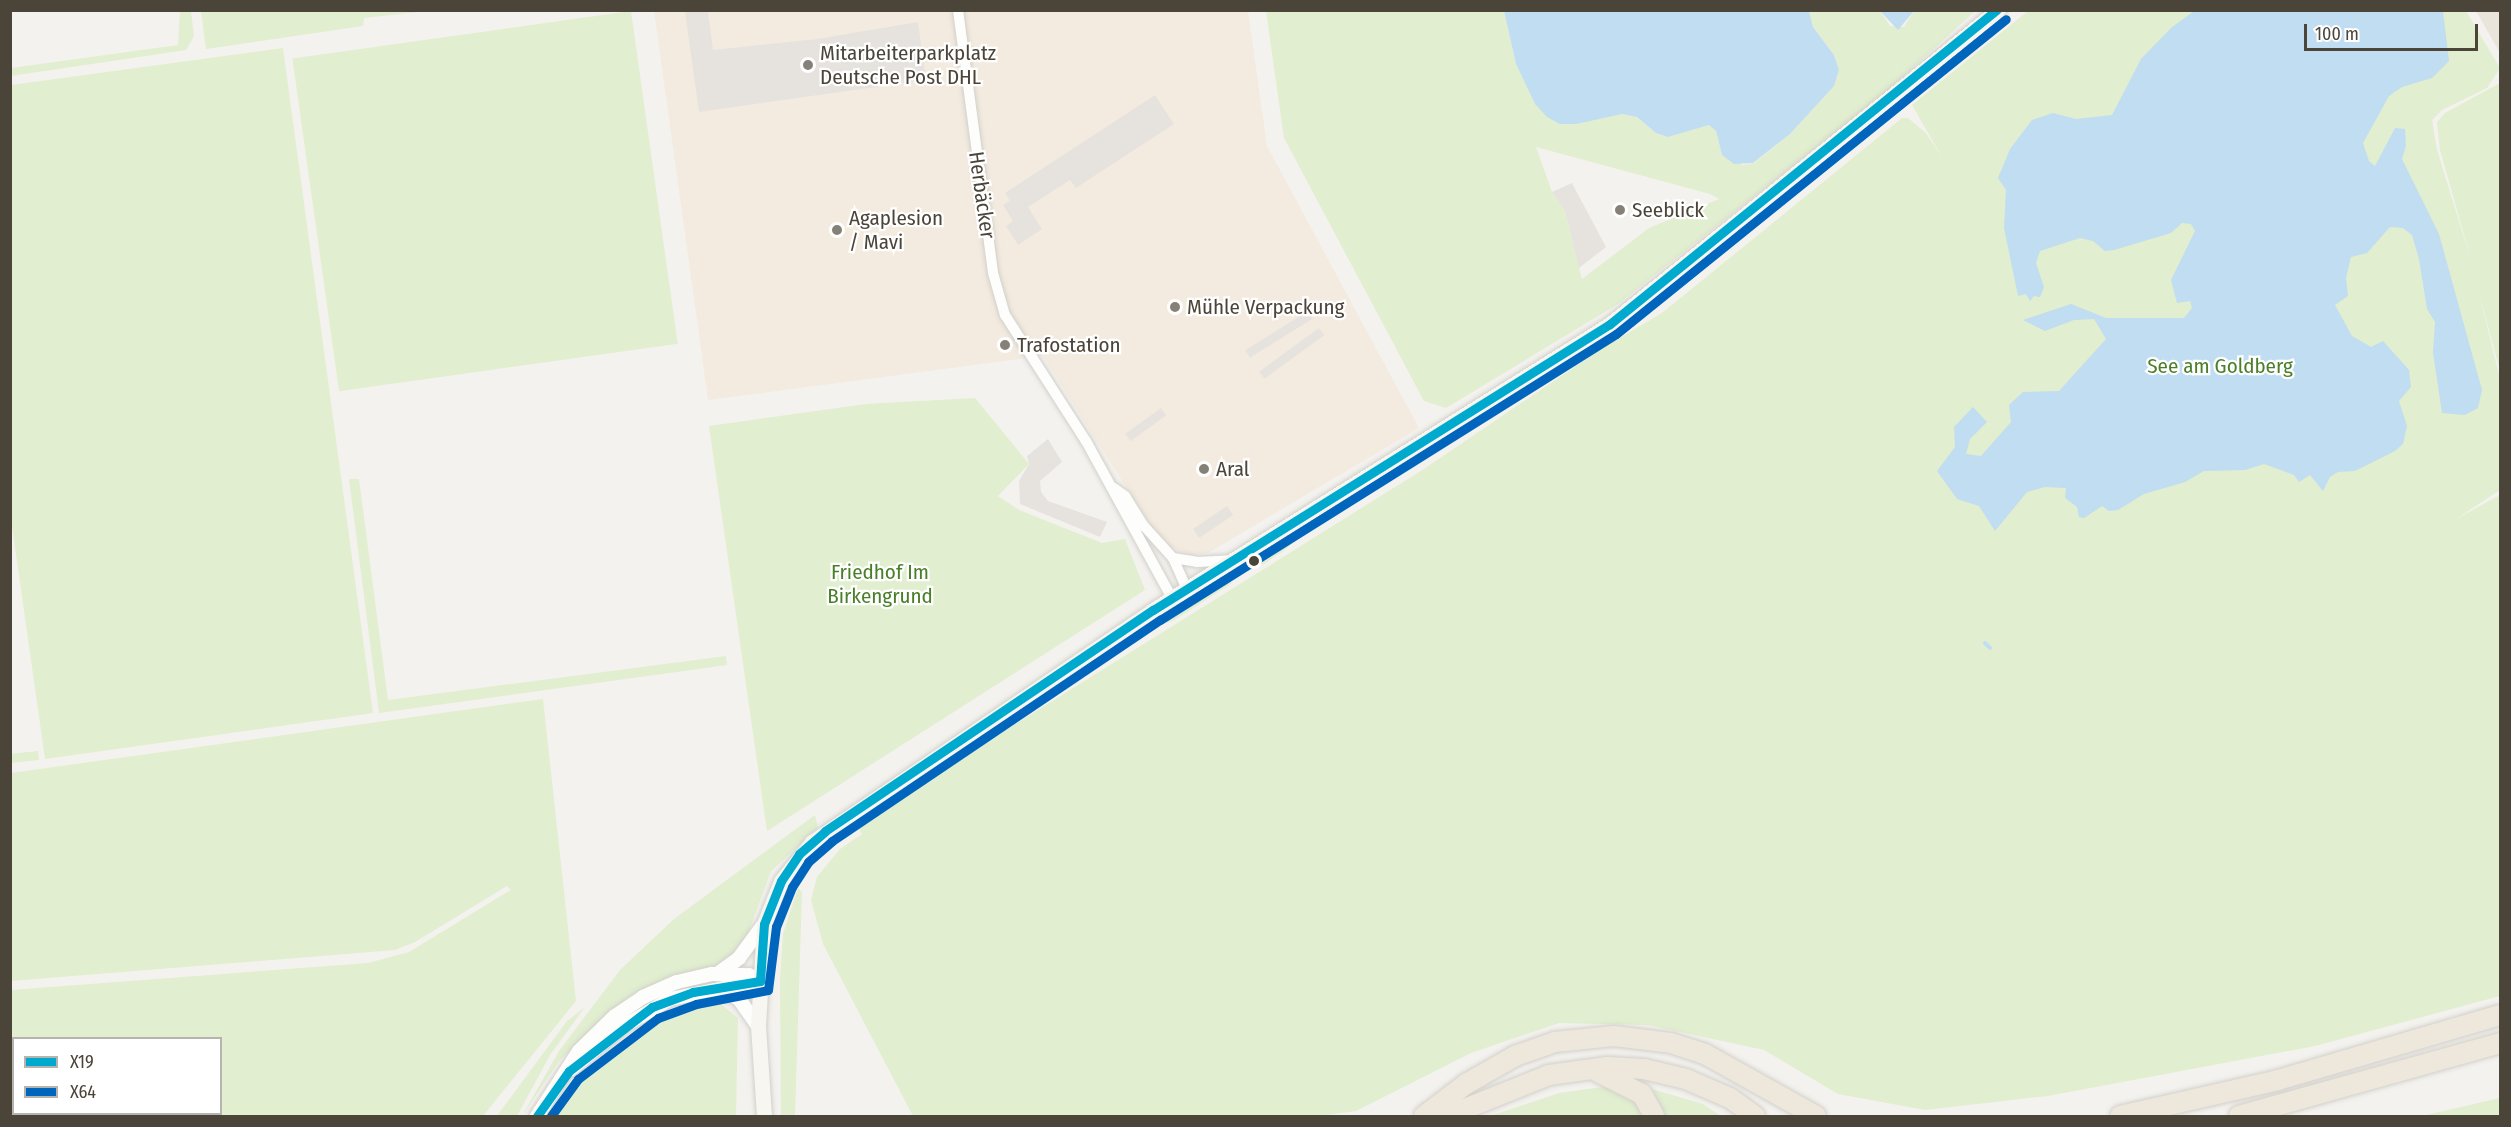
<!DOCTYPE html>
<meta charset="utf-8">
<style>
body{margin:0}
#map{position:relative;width:2511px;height:1127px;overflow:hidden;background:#f4f2ee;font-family:"Fira Sans Condensed",sans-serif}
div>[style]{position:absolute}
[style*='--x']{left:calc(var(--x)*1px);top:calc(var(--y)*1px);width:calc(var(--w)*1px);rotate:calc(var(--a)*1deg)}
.commercial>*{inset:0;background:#f3ebdf}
.education>*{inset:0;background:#eae5da}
.green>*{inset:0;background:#e1eecf;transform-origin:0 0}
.parking>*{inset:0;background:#e6e3df;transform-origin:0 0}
.water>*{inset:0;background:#c0ddf1}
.stream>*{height:4px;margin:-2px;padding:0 2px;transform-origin:2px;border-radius:2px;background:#c0ddf1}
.roads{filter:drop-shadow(0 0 2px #d2d0cb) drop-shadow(0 0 2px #d2d0cb)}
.minor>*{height:10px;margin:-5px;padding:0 5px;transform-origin:5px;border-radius:5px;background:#fdfdfc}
.tertiary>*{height:14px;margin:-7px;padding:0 7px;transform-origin:7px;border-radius:7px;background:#fdfdfc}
.secondary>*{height:15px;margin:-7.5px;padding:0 7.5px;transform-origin:7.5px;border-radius:7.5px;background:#f7f6f1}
.motorway>*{height:20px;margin:-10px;padding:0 10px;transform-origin:10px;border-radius:10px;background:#ede8db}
.bus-1>*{height:9px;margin:-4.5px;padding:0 4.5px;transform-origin:4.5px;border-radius:4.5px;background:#00a9ce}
.bus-2>*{height:9px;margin:-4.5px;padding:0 4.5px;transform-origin:4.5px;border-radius:4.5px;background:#0065bd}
.dots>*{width:16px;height:16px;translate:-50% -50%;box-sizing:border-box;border:3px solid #fff;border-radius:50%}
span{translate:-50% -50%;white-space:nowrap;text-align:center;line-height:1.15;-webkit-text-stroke:4.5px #fff;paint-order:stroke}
.poi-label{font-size:21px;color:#4b4439}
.left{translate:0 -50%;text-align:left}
.street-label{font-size:21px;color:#4b4439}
.park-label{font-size:21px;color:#4a7f2a}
.frame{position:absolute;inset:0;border:12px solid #4b4439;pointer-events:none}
.legend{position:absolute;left:12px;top:1037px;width:210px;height:78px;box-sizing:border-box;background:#fff;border:2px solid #b7b4b0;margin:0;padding:8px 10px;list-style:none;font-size:18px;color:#4b4439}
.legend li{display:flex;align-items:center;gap:12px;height:30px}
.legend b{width:30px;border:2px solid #b7b4b0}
.scale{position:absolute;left:2304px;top:24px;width:174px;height:27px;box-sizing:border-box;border:3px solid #4b4439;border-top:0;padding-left:8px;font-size:18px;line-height:21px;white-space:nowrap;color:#4b4439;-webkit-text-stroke:4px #fff;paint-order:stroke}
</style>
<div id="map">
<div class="commercial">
<i style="clip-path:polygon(654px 11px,1248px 11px,1267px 146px,1419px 428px,1208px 553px,1188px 555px,1170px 546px,1154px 531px,1043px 356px,708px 400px)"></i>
</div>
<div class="education">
<i style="clip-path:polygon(2476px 11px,2500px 11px,2500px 53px)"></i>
</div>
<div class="green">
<i style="clip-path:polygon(180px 11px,191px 11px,194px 36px,186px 50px,11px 76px,11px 68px,178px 45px)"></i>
<i style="clip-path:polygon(201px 11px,418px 10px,418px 12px,364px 18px,363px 26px,206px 49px)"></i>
<i style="left:631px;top:11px;width:336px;height:342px;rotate:82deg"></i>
<i style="clip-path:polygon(evenodd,1266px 11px,1504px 11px,1516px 64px,1535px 104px,1589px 120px,1622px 114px,1637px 117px,1656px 133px,1668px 137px,1709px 125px,1716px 131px,1722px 155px,1743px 165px,1754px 163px,1790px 134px,1834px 86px,1839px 70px,1834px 55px,1813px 27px,1809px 11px,1880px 11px,1890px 26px,1904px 27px,1914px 11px,1975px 11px,1886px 92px,1618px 304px,1446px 408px,1424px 401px,1284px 138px,1266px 11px,1536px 147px,1710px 194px,1719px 199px,1649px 228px,1582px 279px,1565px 211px,1552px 192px,1536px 147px)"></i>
<i style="clip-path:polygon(2028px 11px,2466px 11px,2500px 68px,2487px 88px,2442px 110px,2432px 120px,2437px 150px,2472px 263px,2440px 150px,2437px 122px,2445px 113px,2500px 83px,2500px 371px,2478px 289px,2500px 379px,2500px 490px,2456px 519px,2500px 495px,2500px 996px,2315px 1046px,2048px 1096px,1925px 1110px,1838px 1094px,1764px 1050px,1648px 1025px,1559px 1023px,1471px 1053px,1356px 1111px,1319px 1116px,913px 1116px,823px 944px,811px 900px,817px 877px,840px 849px,862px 834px,858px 827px,929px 778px,1424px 469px,1601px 349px,1662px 313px,1902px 118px,1908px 118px,1926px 133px,1943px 159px,1912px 105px)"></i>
<i style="clip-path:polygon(283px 48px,373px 713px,45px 759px,10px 512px,11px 85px)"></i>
<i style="clip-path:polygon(975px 398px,1029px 464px,998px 496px,1019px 510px,1102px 543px,1125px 539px,1145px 590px,767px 831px,709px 426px,866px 404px)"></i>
<i style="clip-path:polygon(349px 479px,359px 479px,388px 700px,726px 656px,727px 665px,379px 713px)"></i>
<i style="clip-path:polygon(1327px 515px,1282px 552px,1262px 565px,1258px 560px,1287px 536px)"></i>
<i style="clip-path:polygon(1229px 579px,1232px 583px,1173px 621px,1166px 623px,1161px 617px)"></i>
<i style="clip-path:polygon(evenodd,543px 699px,576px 1001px,483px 1116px,11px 1116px,11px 990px,368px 963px,409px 952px,511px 890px,507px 886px,415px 942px,395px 950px,11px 981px,11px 773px,543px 699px,14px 1038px,220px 1038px,220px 1114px,14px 1114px,14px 1038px)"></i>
<i style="left:38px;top:751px;width:9px;height:27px;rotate:84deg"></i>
<i style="clip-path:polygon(815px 815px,818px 828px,771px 871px,743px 947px,719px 966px,663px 980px,608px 1013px,559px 1061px,522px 1116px,559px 1051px,620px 970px,674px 919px)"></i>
<i style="clip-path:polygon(798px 888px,802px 892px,795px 1116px,781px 1116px,780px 979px,783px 934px)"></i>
<i style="clip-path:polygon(721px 1004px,738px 1018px,736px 1116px,554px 1116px,591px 1071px,632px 1033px,677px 1011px)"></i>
<i style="clip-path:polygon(585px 1007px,550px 1055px,517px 1116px,497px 1116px,567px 1021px)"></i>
<i style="clip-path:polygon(1602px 1087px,1631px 1092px,1648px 1116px,1490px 1116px,1559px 1093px)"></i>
<i style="clip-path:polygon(1652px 1089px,1703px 1104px,1721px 1116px,1665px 1116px)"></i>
<i style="clip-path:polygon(2500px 1098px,2500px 1116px,2422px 1116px)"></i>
</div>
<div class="parking">
<i style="clip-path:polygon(708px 11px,713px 50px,817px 39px,918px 22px,926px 80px,699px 112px,685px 12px)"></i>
<i style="clip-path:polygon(1155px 95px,1174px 124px,1076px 188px,1070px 180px,1028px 207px,1042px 229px,1018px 245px,1006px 226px,1013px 221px,1003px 205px,1010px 201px,1005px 193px)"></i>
<i style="clip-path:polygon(1572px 183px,1606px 247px,1579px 268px,1565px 211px,1552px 192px)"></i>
<i style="left:1308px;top:311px;width:9px;height:74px;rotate:58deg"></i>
<i style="left:1319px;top:328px;width:9px;height:74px;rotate:54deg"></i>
<i style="left:1161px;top:408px;width:9px;height:44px;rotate:54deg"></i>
<i style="clip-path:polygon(1048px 439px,1062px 462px,1040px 481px,1041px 492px,1048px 501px,1107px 522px,1100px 537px,1020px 504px,1019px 481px,1029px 464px,1027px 456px)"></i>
<i style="left:1227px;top:506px;width:11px;height:41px;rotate:56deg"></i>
</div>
<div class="water">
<i style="clip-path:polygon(1504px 11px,1809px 11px,1813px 27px,1834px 55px,1839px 70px,1834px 86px,1790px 134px,1753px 163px,1734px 164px,1722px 155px,1716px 131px,1709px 125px,1668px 137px,1656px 133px,1637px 117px,1622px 114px,1576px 124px,1560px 124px,1547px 117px,1535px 104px,1516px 64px)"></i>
<i style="clip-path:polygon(1880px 11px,1914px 11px,1898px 30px)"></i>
<i style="clip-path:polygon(2194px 11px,2443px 11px,2449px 61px,2432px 78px,2402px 87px,2389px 96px,2363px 143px,2369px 161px,2375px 166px,2395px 128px,2405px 129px,2406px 146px,2402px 159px,2439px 234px,2482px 390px,2478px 408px,2465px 415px,2442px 413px,2433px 353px,2435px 322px,2427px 309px,2419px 259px,2412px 235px,2403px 228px,2390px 227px,2367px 253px,2351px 257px,2346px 278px,2348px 296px,2335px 305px,2352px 336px,2371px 347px,2383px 341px,2409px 370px,2411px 387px,2399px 401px,2407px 426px,2403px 444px,2395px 451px,2355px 471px,2338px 472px,2330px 477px,2323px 491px,2310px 475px,2299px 482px,2294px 475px,2264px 464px,2245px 470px,2204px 471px,2185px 482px,2144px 494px,2118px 510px,2109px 511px,2102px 506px,2084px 518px,2079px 517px,2077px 507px,2065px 498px,2066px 488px,2045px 487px,2027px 492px,1995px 531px,1979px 506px,1957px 499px,1937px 471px,1955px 447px,1954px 427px,1973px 407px,1987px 422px,1970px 439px,1966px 454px,1981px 456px,2011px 422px,2009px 405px,2023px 392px,2059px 391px,2106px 339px,2094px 319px,2074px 320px,2045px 331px,2023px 320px,2071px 304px,2106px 318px,2184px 318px,2192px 308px,2190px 301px,2177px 303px,2171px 280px,2195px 231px,2191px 224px,2182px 223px,2171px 233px,2114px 250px,2105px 251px,2093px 241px,2080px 238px,2040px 251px,2036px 263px,2044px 287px,2040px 297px,2034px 296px,2030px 301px,2026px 294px,2018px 296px,2004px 228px,2006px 190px,1998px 178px,2010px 149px,2032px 120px,2053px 113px,2076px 119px,2112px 115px,2141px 59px,2171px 28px)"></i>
</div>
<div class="stream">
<i style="--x:1985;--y:643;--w:7;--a:45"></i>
</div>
<div class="roads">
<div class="minor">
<i style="--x:958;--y:10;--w:265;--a:82.4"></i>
<i style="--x:993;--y:273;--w:44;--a:74.1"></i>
<i style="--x:1005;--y:315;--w:150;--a:57.3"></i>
<i style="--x:1086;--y:441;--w:179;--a:61.3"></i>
<i style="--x:1114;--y:488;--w:14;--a:36"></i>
<i style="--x:1125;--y:496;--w:36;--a:58"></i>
<i style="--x:1144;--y:526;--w:43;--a:47.8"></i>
<i style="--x:1173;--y:558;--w:34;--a:66"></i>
<i style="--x:1173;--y:558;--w:24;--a:9"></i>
<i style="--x:1197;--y:562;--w:34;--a:-3"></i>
</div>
<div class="tertiary">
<i style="--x:720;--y:972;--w:24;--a:-36"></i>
<i style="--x:739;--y:958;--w:42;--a:-53.7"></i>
<i style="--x:720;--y:990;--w:21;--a:25"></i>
<i style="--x:739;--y:999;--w:33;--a:55"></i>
<i style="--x:571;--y:1069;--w:68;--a:-39.1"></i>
<i style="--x:624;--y:1026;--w:53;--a:-30.4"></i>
<i style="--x:670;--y:999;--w:92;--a:-11.3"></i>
<i style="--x:537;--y:1116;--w:77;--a:-57.1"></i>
<i style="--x:579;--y:1051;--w:50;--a:-44.2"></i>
<i style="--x:615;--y:1016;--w:34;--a:-34"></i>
<i style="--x:643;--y:997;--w:37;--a:-24"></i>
<i style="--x:677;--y:982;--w:36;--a:-13"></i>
<i style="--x:712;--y:974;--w:37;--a:2"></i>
<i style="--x:749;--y:975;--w:13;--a:29"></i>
</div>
<div class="secondary">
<i style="--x:764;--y:1116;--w:90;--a:-93.8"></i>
<i style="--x:758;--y:1026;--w:102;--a:-86.6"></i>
<i style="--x:764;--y:924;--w:46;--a:-68.4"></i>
<i style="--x:781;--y:881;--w:50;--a:-51.5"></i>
<i style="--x:812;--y:842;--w:412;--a:-34.2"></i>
<i style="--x:1153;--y:610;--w:539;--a:-32.04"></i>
<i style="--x:1610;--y:324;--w:499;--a:-39"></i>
</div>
<div class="motorway">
<i style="--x:1598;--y:1072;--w:49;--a:26.6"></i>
<i style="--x:1642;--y:1094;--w:25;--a:61"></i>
<i style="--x:1424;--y:1116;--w:53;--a:-37.3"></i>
<i style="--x:1466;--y:1084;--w:56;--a:-29.7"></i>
<i style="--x:1515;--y:1056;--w:42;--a:-19.3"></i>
<i style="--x:1555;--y:1042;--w:59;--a:-5.8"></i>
<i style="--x:1614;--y:1036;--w:57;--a:7"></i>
<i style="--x:1671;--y:1043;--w:36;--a:18"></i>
<i style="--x:1705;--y:1054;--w:127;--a:29.2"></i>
<i style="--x:1447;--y:1116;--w:110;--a:-21.9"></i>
<i style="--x:1549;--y:1075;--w:59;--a:-7.9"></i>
<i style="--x:1607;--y:1067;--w:37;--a:3"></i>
<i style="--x:1644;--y:1069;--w:43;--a:13.4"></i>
<i style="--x:1686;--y:1079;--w:48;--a:23.4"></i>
<i style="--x:1730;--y:1098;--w:31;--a:36"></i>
<i style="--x:2120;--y:1116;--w:162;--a:-12.8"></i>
<i style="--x:2278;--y:1080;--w:231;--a:-16.3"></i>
<i style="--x:2239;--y:1116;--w:271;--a:-15.6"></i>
</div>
</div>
<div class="bus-1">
<i style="--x:537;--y:1116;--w:55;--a:-54.6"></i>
<i style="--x:569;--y:1071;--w:105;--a:-37.6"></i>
<i style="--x:652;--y:1007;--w:44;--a:-20.1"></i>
<i style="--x:693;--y:992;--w:68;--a:-9.3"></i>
<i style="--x:760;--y:981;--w:57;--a:-86"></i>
<i style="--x:764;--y:924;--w:46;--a:-68.4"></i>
<i style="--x:781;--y:881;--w:32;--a:-56"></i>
<i style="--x:799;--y:854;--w:35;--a:-41"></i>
<i style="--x:825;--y:831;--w:396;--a:-34"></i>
<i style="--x:1153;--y:610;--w:539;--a:-32.04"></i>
<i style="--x:1610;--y:324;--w:498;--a:-39.1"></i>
</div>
<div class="bus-2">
<i style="--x:551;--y:1116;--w:46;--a:-53.9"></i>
<i style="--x:578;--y:1079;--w:101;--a:-37.3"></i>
<i style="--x:658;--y:1018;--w:40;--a:-20.2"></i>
<i style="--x:696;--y:1004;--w:73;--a:-11"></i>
<i style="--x:768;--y:990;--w:64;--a:-82.8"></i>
<i style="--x:776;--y:927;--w:43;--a:-68.2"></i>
<i style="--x:792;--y:887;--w:30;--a:-57"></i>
<i style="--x:808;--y:862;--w:32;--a:-41"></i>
<i style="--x:832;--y:841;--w:396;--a:-34"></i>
<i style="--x:1160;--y:620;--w:538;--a:-32.1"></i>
<i style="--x:1616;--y:334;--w:501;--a:-38.93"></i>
</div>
<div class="dots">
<i style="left:808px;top:65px;background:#868178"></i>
<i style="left:1620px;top:210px;background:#868178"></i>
<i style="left:837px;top:230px;background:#868178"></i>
<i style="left:1175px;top:307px;background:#868178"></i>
<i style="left:1005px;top:345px;background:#868178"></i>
<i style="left:1204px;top:469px;background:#868178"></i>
<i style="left:1254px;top:561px;background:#4b4439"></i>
</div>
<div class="poi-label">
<span class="left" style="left:820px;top:65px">Mitarbeiterparkplatz<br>Deutsche Post DHL</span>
<span class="left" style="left:1632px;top:210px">Seeblick</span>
<span class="left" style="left:849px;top:230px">Agaplesion<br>/ Mavi</span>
<span class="left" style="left:1187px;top:307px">Mühle Verpackung</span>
<span class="left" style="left:1017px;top:345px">Trafostation</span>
<span class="left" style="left:1216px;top:469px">Aral</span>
</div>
<div class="street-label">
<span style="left:982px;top:195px;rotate:82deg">Herbäcker</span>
</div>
<div class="park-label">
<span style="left:2220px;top:366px">See am Goldberg</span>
<span style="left:880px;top:584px">Friedhof Im<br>Birkengrund</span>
</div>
<div class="frame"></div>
<ul class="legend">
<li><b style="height:8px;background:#00a9ce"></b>X19</li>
<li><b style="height:8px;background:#0065bd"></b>X64</li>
</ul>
<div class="scale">100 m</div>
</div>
